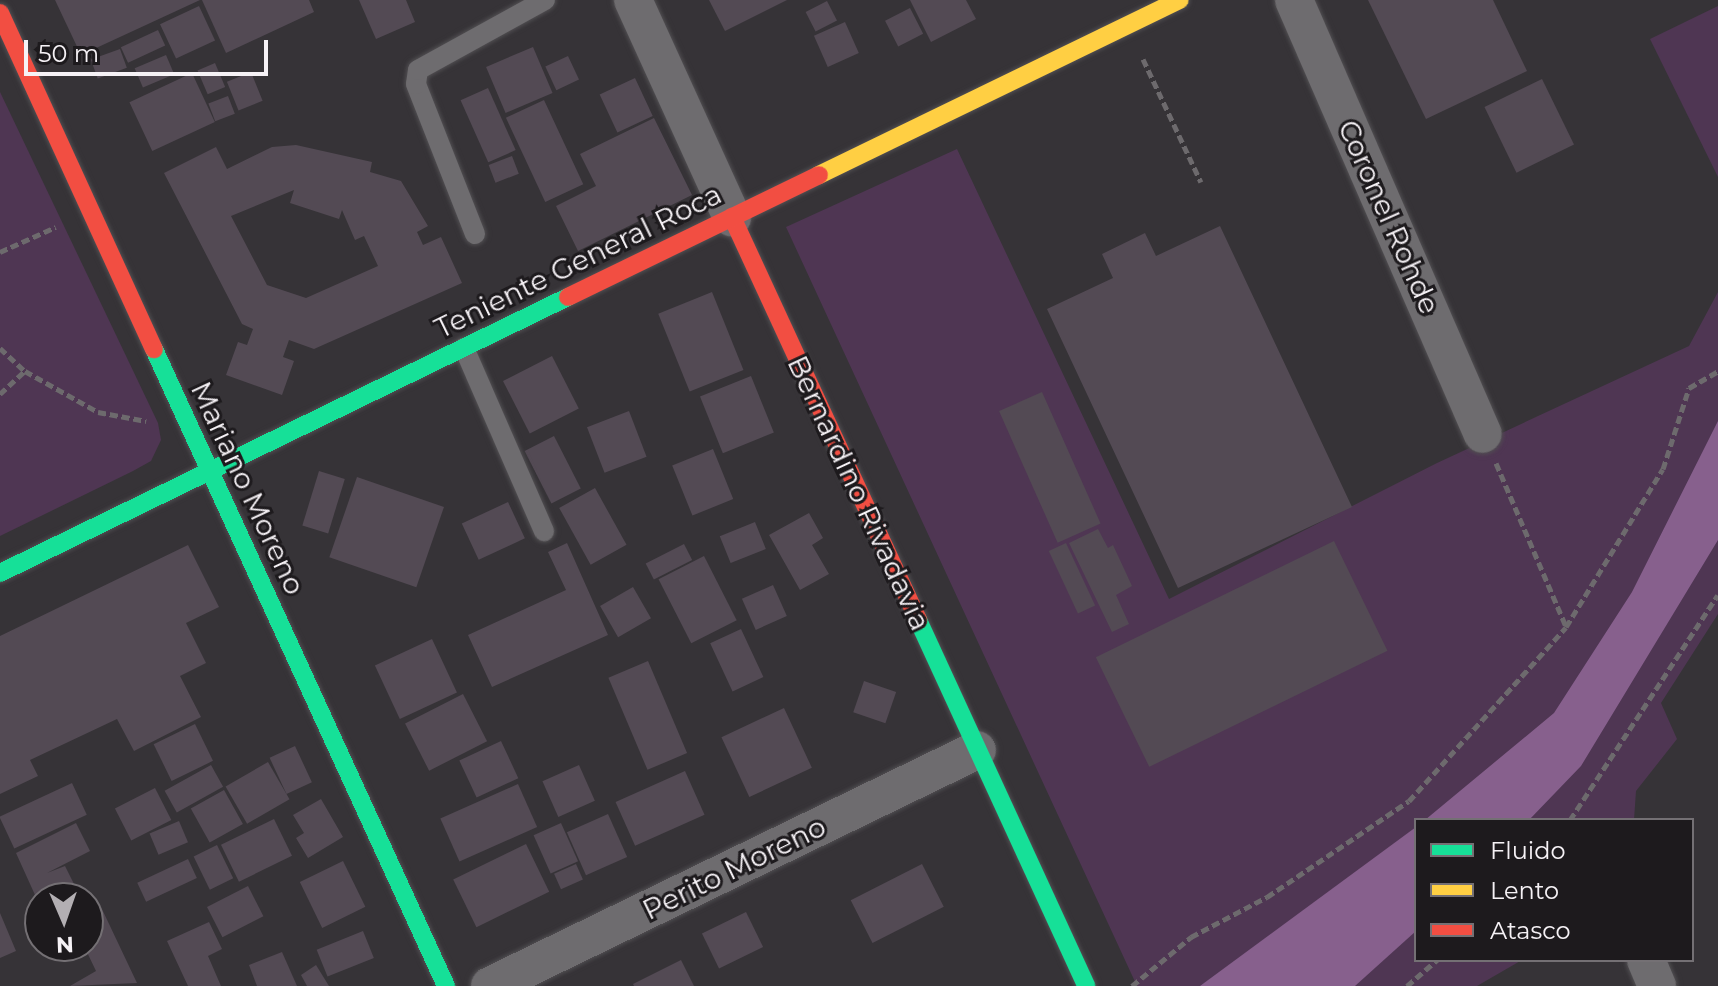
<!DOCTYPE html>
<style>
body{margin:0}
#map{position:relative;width:1718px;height:986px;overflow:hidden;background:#363337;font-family:Montserrat,sans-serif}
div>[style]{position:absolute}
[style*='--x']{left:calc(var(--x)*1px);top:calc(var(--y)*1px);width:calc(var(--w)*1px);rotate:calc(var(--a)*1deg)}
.green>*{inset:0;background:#4f3653}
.water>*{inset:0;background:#87608d}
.building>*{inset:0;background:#534a54;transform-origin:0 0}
.path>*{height:5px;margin-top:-2.5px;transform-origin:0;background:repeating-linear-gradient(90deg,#6d6a6d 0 8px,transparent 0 12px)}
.roads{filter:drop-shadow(0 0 2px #514f52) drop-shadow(0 0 2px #514f52)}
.lane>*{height:20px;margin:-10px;padding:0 10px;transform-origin:10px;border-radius:10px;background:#6e6c6f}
.street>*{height:38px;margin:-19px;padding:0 19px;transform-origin:19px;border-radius:19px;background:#6e6c6f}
.fast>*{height:18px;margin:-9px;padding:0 9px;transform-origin:9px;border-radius:9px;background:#16e098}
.slow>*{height:18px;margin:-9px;padding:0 9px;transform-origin:9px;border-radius:9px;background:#ffcf43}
.jam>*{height:18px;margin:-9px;padding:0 9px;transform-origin:9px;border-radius:9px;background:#f24e42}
span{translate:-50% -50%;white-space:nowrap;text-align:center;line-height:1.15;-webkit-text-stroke:6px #1d1a1d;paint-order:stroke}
.street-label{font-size:28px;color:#f6f2f6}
.legend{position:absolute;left:1414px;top:818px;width:280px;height:144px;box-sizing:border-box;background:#1d1a1d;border:2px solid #747074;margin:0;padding:10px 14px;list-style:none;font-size:24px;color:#f6f2f6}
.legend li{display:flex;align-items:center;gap:16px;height:40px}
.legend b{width:40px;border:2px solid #747074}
.north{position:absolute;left:24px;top:882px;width:80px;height:80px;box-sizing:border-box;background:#1d1a1d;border:2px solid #747074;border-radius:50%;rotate:178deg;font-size:22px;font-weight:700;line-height:32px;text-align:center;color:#f6f2f6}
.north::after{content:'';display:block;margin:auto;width:28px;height:36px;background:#b3afb3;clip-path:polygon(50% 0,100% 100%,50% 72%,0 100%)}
.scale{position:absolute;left:24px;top:40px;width:244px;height:36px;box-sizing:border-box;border:4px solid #f6f2f6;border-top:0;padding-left:10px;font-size:24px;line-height:28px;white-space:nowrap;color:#f6f2f6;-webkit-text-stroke:6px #1d1a1d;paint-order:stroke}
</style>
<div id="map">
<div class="green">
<i style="clip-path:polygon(1718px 6px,1718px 177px,1650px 39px)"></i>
<i style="clip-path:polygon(0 92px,158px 423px,161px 440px,151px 461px,133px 471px,0 536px)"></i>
<i style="clip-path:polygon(957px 149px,1169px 599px,1437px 463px,1689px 346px,1718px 292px,1718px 614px,1661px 703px,1677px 739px,1636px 791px,1634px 820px,1416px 820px,1416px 960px,1522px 960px,1477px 986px,1137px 986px,786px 227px)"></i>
</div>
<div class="water">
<i style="clip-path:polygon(1718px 421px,1718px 540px,1581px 766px,1529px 820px,1425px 820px,1554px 713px,1632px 592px)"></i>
<i style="clip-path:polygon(1416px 827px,1416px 931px,1355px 986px,1200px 986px)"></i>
</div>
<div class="building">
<i style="clip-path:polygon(55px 0,200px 0,81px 55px)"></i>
<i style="clip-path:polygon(202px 0,309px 0,314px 12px,226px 53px)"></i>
<i style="clip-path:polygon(359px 0,406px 0,415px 22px,376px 39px)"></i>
<i style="clip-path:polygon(709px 0,787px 0,725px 31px)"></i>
<i style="clip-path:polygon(910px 0,966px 0,976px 19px,931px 42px)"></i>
<i style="clip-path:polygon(1368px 0,1493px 0,1527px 71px,1426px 119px)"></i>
<i style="left:827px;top:1px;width:22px;height:24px;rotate:63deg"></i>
<i style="left:199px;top:6px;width:38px;height:43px;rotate:65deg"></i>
<i style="left:910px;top:8px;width:29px;height:28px;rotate:63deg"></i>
<i style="left:845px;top:22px;width:34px;height:34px;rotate:66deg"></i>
<i style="left:158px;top:30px;width:17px;height:41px;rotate:65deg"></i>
<i style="left:533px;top:47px;width:50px;height:51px;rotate:67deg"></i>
<i style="left:120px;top:49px;width:20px;height:31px;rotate:70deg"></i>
<i style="left:166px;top:55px;width:21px;height:34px;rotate:67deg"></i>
<i style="left:568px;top:56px;width:26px;height:25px;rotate:65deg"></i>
<i style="left:215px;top:63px;width:26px;height:19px;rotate:67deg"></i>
<i style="left:251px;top:72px;width:31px;height:26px;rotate:68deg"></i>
<i style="left:192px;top:73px;width:54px;height:69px;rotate:65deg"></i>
<i style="left:635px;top:78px;width:42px;height:39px;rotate:65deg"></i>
<i style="left:1542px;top:79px;width:73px;height:64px;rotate:64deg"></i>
<i style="left:488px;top:88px;width:68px;height:30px;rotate:66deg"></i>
<i style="left:228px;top:96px;width:19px;height:21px;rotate:69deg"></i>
<i style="left:544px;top:100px;width:93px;height:42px;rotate:65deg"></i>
<i style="clip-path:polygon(654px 118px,692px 195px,578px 251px,556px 206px,596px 186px,580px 154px)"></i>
<i style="clip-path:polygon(evenodd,296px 145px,372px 162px,370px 172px,401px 181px,428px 226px,417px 232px,423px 245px,441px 237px,462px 283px,314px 349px,289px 340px,283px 357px,294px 361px,282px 395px,226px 375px,238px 342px,247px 345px,253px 329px,242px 324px,164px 173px,216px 147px,227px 169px,272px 147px,296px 145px,294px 190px,290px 203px,339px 219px,342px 210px,355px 240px,364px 236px,378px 266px,306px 298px,267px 285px,231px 216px,294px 190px)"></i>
<i style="left:512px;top:156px;width:19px;height:25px;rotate:69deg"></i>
<i style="clip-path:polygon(1220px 226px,1352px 507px,1178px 588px,1047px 309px,1113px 278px,1102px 254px,1145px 233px,1156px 256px)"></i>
<i style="left:712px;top:292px;width:84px;height:58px;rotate:68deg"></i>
<i style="left:552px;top:356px;width:59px;height:55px;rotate:63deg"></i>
<i style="left:751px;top:376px;width:61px;height:55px;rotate:68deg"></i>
<i style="left:1042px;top:392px;width:144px;height:47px;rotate:66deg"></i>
<i style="left:629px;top:411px;width:49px;height:45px;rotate:69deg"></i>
<i style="left:554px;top:436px;width:59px;height:33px;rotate:63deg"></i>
<i style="left:713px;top:449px;width:54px;height:44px;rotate:68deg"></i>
<i style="left:319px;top:471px;width:27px;height:57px;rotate:17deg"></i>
<i style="left:357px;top:477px;width:92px;height:85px;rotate:19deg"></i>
<i style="left:595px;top:488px;width:65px;height:41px;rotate:61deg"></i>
<i style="left:508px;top:502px;width:40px;height:51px;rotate:65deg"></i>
<i style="clip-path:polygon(809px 513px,823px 538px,812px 545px,829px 574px,800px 590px,769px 535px)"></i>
<i style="left:755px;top:522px;width:29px;height:38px;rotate:68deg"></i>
<i style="clip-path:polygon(1098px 529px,1108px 548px,1113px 545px,1132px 586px,1116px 595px,1129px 624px,1112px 632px,1069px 543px)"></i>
<i style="left:1334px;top:541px;width:122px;height:265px;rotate:64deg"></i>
<i style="clip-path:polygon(567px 543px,608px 635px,492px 687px,468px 635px,566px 590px,548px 552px)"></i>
<i style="left:1066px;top:543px;width:69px;height:19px;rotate:65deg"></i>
<i style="left:684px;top:544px;width:18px;height:43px;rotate:63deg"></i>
<i style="clip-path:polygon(188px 545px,219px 607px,186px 623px,206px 663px,180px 676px,201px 717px,134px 751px,117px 719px,30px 760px,38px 776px,0 794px,0 636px)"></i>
<i style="left:704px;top:556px;width:72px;height:51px;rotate:63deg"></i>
<i style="left:773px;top:585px;width:34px;height:34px;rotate:66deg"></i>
<i style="left:633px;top:587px;width:36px;height:38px;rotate:60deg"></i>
<i style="left:741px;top:629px;width:53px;height:34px;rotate:65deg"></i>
<i style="left:432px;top:639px;width:59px;height:63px;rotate:65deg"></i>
<i style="left:648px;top:661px;width:100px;height:43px;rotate:67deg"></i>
<i style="left:864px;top:681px;width:34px;height:33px;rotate:19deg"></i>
<i style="left:463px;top:694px;width:53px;height:65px;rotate:63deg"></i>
<i style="left:784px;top:708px;width:66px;height:69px;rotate:65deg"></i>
<i style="left:195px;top:724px;width:41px;height:46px;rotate:64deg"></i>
<i style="left:501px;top:741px;width:41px;height:46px;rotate:65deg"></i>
<i style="left:295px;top:746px;width:40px;height:28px;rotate:65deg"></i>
<i style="left:268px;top:762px;width:43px;height:49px;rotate:60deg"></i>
<i style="left:211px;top:765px;width:25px;height:53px;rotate:61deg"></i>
<i style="left:579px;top:765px;width:39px;height:40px;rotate:66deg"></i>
<i style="left:685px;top:771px;width:48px;height:76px;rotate:66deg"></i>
<i style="left:72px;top:783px;width:35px;height:80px;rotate:65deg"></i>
<i style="left:518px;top:784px;width:47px;height:85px;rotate:66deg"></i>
<i style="left:155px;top:788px;width:36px;height:45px;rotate:63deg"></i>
<i style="left:224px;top:790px;width:39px;height:38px;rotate:61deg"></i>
<i style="clip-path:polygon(321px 799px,343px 837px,308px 858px,296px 838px,304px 833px,293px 815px)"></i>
<i style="left:608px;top:814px;width:47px;height:45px;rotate:66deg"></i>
<i style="left:274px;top:819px;width:41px;height:59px;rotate:64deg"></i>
<i style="left:179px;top:821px;width:23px;height:32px;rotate:67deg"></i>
<i style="clip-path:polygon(76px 823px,90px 851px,47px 873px,65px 866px,81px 898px,40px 898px,40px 906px,16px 853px)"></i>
<i style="left:561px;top:823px;width:42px;height:30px;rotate:66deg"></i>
<i style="left:526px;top:844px;width:53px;height:81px;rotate:64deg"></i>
<i style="left:217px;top:845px;width:37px;height:26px;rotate:64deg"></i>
<i style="left:188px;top:859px;width:21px;height:56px;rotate:65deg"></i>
<i style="left:343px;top:861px;width:51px;height:48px;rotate:64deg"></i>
<i style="left:576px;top:864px;width:17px;height:24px;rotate:66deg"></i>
<i style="left:922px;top:864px;width:48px;height:80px;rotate:63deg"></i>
<i style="left:248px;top:886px;width:34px;height:46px;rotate:63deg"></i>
<i style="clip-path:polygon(101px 907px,137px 983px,70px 986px,96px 971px,84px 946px,88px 946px,88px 913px)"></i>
<i style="left:746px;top:912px;width:39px;height:49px;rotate:64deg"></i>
<i style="clip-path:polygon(0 913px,16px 951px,0 958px)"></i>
<i style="clip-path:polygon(209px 922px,222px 949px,208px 956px,221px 986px,188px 986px,167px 941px)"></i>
<i style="left:363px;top:931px;width:29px;height:50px;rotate:68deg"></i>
<i style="clip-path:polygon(44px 946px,77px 946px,50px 959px)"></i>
<i style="clip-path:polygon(282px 952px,297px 986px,257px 986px,249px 965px)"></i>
<i style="clip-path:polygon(681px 960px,694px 986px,634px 986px,633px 984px)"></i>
<i style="clip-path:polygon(316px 965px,329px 986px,307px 986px,301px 975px)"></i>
</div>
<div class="path">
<i style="--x:1143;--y:59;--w:136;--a:64.8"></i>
<i style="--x:0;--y:252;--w:61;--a:-24.1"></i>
<i style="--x:0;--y:348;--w:34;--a:43"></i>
<i style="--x:25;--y:371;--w:84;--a:29.3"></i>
<i style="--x:98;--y:412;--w:49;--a:10.6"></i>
<i style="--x:0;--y:394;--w:34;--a:-43"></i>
<i style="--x:1496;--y:463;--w:177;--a:66.8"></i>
<i style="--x:1570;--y:820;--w:269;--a:-56.7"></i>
<i style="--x:1132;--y:986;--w:77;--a:-39.7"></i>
<i style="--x:1191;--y:937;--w:86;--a:-27.8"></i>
<i style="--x:1267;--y:897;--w:171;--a:-34.1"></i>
<i style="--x:1409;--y:801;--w:234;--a:-47.9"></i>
<i style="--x:1566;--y:627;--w:185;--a:-58.5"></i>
<i style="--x:1663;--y:469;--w:85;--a:-72.2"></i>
<i style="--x:1689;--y:388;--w:34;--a:-30"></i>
<i style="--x:1407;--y:986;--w:40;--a:-41"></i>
</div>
<div class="roads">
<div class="lane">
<i style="--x:475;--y:234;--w:161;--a:-111.5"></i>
<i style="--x:416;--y:84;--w:14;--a:-82"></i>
<i style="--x:418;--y:70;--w:145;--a:-28.9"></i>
<i style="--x:464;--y:348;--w:200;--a:66.4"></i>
</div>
<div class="street">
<i style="--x:633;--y:0;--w:239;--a:65.5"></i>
<i style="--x:1294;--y:0;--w:473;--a:66.5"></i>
<i style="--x:1646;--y:960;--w:28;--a:67"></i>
<i style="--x:490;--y:986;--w:541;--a:-25.85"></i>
</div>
<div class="fast">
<i style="--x:154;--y:349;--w:701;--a:65.37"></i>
<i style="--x:0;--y:573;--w:632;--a:-25.92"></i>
<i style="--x:918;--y:620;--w:403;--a:65.3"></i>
</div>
<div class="slow">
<i style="--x:819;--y:175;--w:401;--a:-25.9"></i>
</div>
<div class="jam">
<i style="--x:0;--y:13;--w:370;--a:65.4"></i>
<i style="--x:732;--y:217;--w:444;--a:65.2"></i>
<i style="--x:568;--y:297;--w:279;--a:-25.9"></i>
</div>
</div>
<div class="street-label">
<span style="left:1389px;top:217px;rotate:66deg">Coronel Rohde</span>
<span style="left:578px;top:261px;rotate:-26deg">Teniente General Roca</span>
<span style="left:248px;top:488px;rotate:65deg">Mariano Moreno</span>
<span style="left:859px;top:493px;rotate:65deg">Bernardino Rivadavia</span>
<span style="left:734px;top:868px;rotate:-26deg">Perito Moreno</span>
</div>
<ul class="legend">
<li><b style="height:10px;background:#16e098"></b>Fluido</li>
<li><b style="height:10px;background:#ffcf43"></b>Lento</li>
<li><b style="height:10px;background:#f24e42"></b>Atasco</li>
</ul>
<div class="north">N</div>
<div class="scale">50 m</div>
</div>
